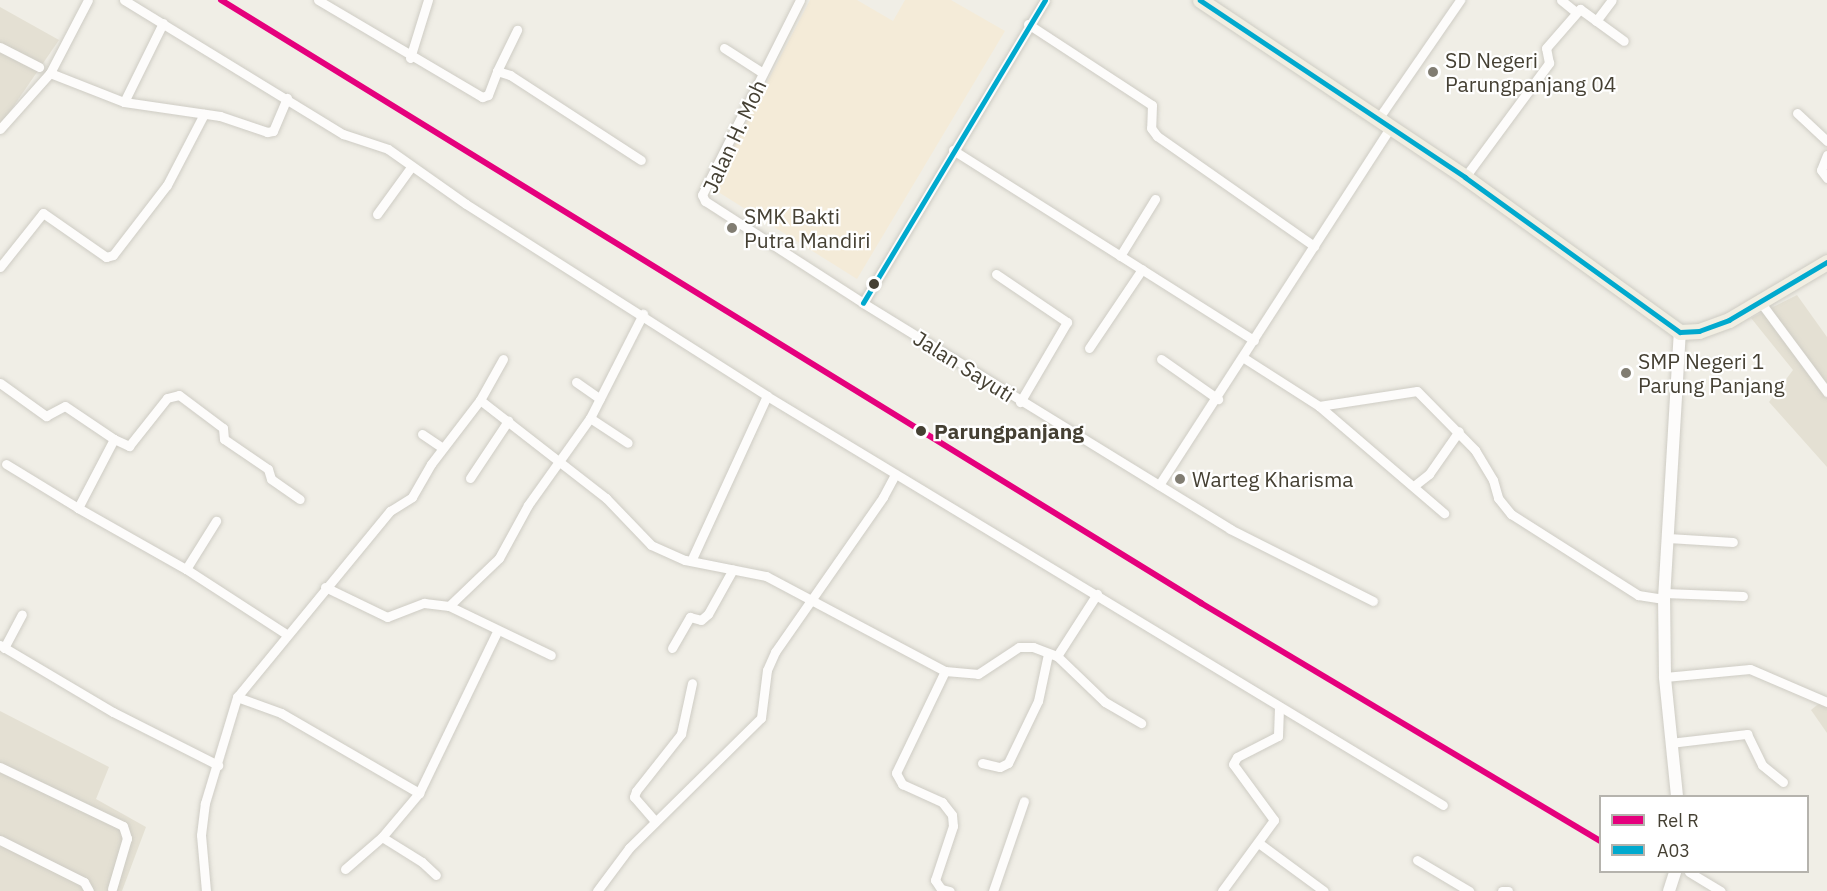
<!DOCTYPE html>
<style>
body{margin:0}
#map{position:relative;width:1827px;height:891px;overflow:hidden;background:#f0eee6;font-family:"IBM Plex Sans",sans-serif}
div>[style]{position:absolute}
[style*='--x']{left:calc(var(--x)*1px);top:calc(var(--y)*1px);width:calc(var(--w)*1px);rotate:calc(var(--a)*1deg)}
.residential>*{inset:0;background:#e4e0d3}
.commercial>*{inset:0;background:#f4ebd8}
.roads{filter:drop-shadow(0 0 2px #ceccc4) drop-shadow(0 0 2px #ceccc4)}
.minor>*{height:9px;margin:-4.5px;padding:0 4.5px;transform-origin:4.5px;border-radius:4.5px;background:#fdfcfb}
.tertiary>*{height:12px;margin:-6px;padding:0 6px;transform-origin:6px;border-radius:6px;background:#fdfcfb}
.primary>*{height:15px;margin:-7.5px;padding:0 7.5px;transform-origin:7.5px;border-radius:7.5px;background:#f1eee2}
.bus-1>*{height:4.5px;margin:-2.25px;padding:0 2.25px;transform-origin:2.25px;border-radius:2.25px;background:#00a9ce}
.rail-1>*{height:6px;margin:-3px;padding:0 3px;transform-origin:3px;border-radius:3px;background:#e5007d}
.dots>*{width:16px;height:16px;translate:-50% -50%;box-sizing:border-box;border:3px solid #fff;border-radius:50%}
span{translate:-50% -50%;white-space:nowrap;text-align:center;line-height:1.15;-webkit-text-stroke:4.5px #fff;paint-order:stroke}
.poi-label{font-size:21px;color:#454033}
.left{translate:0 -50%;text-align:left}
.street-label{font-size:21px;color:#454033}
.stop-label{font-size:21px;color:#454033;font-weight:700}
.legend{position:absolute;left:1599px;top:795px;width:210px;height:78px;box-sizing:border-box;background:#fff;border:2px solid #b5b3ad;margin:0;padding:8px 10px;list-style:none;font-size:18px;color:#454033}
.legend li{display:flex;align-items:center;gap:12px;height:30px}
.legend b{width:30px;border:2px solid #b5b3ad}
</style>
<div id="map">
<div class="residential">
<i style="clip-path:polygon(0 7px,59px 40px,0 126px)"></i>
<i style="clip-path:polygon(1797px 295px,1827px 337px,1827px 467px,1769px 402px,1793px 370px,1751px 318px)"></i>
<i style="clip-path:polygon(1827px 697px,1827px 733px,1811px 710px)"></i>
<i style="clip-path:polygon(0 711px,109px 767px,96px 799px,146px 827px,122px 891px,0 891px)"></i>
</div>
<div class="commercial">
<i style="clip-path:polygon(810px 0,857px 0,893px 21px,905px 0,951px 0,1005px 31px,857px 279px,712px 188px)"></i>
</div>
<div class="roads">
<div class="minor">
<i style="--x:124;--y:0;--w:257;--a:31.5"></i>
<i style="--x:343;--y:134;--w:47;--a:18.4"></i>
<i style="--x:388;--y:149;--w:95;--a:35.2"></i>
<i style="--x:466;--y:204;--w:357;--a:32.5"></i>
<i style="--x:767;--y:396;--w:790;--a:31.18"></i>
<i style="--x:318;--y:0;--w:191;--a:30.6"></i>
<i style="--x:482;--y:97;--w:6;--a:-18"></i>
<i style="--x:488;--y:95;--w:26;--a:-69"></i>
<i style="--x:497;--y:71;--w:14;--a:17"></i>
<i style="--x:510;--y:75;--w:156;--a:33"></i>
<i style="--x:800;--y:0;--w:218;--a:116.7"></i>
<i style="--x:702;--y:195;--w:7;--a:63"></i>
<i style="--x:705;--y:201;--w:188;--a:32.8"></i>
<i style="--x:863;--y:303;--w:431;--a:31.6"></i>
<i style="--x:1230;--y:529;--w:160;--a:26.7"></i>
<i style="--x:1561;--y:0;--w:19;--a:39"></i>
<i style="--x:1596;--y:21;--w:26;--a:-53"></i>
<i style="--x:1028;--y:24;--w:148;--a:33.2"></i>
<i style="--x:1152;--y:105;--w:23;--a:92"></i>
<i style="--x:1151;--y:128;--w:10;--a:53"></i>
<i style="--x:1157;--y:136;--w:192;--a:35"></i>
<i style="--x:0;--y:47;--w:44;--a:27.1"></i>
<i style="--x:724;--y:48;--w:46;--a:32.7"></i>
<i style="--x:410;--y:58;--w:61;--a:-72.8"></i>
<i style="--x:497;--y:71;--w:46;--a:-64"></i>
<i style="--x:50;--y:73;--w:79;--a:21.4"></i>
<i style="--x:124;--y:102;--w:97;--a:8.3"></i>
<i style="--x:220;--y:116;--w:50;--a:18.8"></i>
<i style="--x:267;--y:132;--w:6;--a:-9"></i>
<i style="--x:273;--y:131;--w:36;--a:-67"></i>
<i style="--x:124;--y:102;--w:88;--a:-63.7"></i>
<i style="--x:1797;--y:113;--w:41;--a:43"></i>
<i style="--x:1378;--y:119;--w:145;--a:-55.4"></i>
<i style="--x:0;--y:129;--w:75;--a:-48.2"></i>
<i style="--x:50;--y:73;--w:82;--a:-62.5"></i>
<i style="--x:953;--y:150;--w:356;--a:32.3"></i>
<i style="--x:1827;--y:155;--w:16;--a:112"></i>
<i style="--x:1821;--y:170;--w:10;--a:53"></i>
<i style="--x:1465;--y:177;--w:142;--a:-53.6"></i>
<i style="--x:1549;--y:63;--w:15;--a:-101"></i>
<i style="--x:1546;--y:48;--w:52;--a:-48.9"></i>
<i style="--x:1580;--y:9;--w:54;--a:36"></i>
<i style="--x:377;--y:214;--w:58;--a:-54.1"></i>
<i style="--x:1120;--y:256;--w:67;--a:-58.4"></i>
<i style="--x:0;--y:267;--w:69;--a:-51.5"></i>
<i style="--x:43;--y:213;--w:77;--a:34.9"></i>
<i style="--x:106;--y:257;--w:7;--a:-16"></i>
<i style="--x:113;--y:255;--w:88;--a:-52.4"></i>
<i style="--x:167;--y:185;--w:80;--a:-62.5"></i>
<i style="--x:996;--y:274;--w:86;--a:34.1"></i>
<i style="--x:1067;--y:322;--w:93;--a:120.4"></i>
<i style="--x:863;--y:303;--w:353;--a:-59"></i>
<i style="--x:1761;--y:303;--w:111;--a:53.4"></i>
<i style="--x:1089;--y:348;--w:95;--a:-56.1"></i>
<i style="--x:1244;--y:358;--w:89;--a:32.6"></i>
<i style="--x:1319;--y:406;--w:165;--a:40.6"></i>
<i style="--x:1161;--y:359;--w:70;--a:35.1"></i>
<i style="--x:576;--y:382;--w:29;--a:35"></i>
<i style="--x:0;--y:383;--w:57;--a:35.7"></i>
<i style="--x:46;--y:416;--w:21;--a:-28"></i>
<i style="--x:65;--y:406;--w:59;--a:34"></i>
<i style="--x:114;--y:439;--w:78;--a:117.6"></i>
<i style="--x:78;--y:508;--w:124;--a:29.5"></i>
<i style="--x:186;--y:569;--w:119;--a:33"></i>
<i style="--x:480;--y:400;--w:160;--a:37.9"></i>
<i style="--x:606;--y:498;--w:65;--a:46.2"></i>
<i style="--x:651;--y:545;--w:37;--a:24"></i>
<i style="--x:685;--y:560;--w:83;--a:11.2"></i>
<i style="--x:766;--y:576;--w:203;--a:28"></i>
<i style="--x:945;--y:671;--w:33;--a:5"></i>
<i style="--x:978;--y:674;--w:49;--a:-33.4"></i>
<i style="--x:1019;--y:647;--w:14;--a:0"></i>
<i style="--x:1033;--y:647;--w:26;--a:21"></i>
<i style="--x:1057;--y:656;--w:74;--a:-57.2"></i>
<i style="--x:1319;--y:406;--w:99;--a:-8.7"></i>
<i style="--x:1417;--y:391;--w:83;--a:45.5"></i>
<i style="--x:1475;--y:450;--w:35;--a:59"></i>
<i style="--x:1493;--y:480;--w:19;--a:74"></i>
<i style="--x:1498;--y:498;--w:21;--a:51"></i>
<i style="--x:1511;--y:514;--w:151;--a:32.5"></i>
<i style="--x:1638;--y:595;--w:26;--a:9"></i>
<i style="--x:590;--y:418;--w:45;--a:33.3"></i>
<i style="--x:422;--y:434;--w:25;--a:34"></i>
<i style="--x:114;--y:439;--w:17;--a:25"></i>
<i style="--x:129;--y:446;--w:61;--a:-51.6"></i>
<i style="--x:167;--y:398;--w:12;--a:-14"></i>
<i style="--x:179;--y:395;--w:55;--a:36.9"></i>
<i style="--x:223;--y:428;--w:11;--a:85"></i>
<i style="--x:224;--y:439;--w:53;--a:34.3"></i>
<i style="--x:268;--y:469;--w:10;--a:73"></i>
<i style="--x:271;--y:479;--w:35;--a:35"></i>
<i style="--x:6;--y:464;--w:84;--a:31.4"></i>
<i style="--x:470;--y:478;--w:69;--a:-56.3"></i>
<i style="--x:1159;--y:485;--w:427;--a:-57.1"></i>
<i style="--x:1415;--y:485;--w:18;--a:-38"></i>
<i style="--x:1429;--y:474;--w:52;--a:-55.1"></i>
<i style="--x:1668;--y:538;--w:65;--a:3.5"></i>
<i style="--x:691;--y:561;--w:182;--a:-65.3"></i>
<i style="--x:186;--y:569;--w:57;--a:-58"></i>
<i style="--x:325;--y:587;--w:69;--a:25.8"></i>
<i style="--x:387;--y:617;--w:40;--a:-21"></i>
<i style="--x:424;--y:603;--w:25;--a:7"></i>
<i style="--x:449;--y:606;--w:113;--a:25.7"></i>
<i style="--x:1664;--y:593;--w:79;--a:2.2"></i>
<i style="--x:449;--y:606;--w:69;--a:-43.8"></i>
<i style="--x:499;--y:558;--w:60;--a:-61.3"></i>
<i style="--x:528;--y:505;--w:107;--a:-54.5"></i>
<i style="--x:590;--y:418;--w:117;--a:-63"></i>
<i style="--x:0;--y:645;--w:131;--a:30.7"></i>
<i style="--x:113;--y:712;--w:118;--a:26.8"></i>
<i style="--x:4;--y:648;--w:38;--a:-62"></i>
<i style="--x:672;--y:648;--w:36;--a:-60"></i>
<i style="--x:690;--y:617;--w:11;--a:15"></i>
<i style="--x:701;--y:620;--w:9;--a:-41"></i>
<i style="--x:708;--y:614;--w:51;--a:-60.9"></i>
<i style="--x:1057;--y:656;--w:66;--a:43.8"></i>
<i style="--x:1105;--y:702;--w:42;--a:30.3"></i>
<i style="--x:945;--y:671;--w:113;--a:115.7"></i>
<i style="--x:896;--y:773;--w:13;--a:61"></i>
<i style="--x:902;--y:784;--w:44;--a:24.2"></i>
<i style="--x:942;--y:802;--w:16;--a:52"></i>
<i style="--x:952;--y:815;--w:11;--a:85"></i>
<i style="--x:953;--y:826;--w:57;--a:108.4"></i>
<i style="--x:935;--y:880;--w:11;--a:56"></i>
<i style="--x:941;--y:889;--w:9;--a:13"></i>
<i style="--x:1665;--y:677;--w:85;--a:-5.4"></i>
<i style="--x:1750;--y:669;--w:84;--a:23.2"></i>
<i style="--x:237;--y:697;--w:47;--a:20"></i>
<i style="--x:281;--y:713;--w:160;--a:30.1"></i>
<i style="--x:1670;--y:743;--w:78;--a:-6.7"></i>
<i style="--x:1747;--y:734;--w:34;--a:64"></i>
<i style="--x:1762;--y:765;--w:27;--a:39"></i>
<i style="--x:982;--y:763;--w:18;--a:13"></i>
<i style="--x:1000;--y:767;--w:9;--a:-27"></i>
<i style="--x:1008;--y:763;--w:69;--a:-64.2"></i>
<i style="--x:1038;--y:701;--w:48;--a:-78"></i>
<i style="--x:0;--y:767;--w:136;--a:25.6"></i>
<i style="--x:123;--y:826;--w:13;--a:72"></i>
<i style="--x:127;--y:838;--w:53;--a:106.4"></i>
<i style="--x:655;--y:821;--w:32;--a:-131"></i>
<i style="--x:634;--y:797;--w:6;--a:-72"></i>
<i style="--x:636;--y:791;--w:73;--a:-51.7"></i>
<i style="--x:681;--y:734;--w:52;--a:-77.8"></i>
<i style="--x:382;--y:837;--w:47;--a:32"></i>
<i style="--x:422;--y:862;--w:19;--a:43"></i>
<i style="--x:0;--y:840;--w:94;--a:26.6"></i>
<i style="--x:84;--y:882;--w:10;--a:61"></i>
<i style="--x:1260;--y:844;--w:79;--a:36.3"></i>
<i style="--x:1417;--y:860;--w:61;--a:30.8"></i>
<i style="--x:345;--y:869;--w:49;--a:-40.9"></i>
<i style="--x:382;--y:837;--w:57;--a:-49.9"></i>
<i style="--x:419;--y:793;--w:179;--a:-64.2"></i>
<i style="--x:1689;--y:872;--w:37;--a:31"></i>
<i style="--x:206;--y:891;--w:56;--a:-95.1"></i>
<i style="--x:201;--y:835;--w:32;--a:-83"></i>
<i style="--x:205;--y:803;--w:111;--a:-73.2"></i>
<i style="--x:237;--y:697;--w:241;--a:-50.6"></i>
<i style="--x:390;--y:511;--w:26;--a:-32"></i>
<i style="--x:412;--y:497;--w:38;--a:-60"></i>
<i style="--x:431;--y:464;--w:81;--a:-52.6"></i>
<i style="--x:480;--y:400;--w:47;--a:-60.7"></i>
<i style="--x:597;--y:891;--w:54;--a:-53.3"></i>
<i style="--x:629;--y:848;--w:185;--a:-44.6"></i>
<i style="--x:761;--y:718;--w:48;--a:-82.9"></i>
<i style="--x:767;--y:670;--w:20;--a:-66"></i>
<i style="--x:775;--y:652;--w:189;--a:-55.1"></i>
<i style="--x:883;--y:497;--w:26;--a:-62"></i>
<i style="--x:993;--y:891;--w:95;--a:-71"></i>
<i style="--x:1222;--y:891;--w:88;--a:-53.8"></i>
<i style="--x:1274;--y:820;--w:69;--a:-126.2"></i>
<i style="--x:1233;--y:764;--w:8;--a:-60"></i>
<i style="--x:1237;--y:757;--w:46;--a:-27.1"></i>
<i style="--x:1278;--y:736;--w:27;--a:-88"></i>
<i style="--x:1502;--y:891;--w:6;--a:0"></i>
</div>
<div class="tertiary">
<i style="--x:1677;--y:796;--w:120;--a:-95.8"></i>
<i style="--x:1665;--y:677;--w:78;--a:-90.7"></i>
<i style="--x:1664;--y:599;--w:267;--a:-86.6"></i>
<i style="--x:1669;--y:891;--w:20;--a:-72"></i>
</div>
<div class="primary">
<i style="--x:1200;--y:0;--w:319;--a:33.7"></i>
<i style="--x:1465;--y:177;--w:265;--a:35.8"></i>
<i style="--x:1680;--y:332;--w:19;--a:-3"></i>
<i style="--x:1699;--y:331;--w:32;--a:-20"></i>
<i style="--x:1729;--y:320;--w:114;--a:-30.6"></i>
</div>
</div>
<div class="bus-1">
<i style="--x:1200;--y:0;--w:319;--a:33.7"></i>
<i style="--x:1465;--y:177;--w:265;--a:35.8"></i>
<i style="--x:1680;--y:332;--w:19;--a:-3"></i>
<i style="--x:1699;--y:331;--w:32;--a:-20"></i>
<i style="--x:1729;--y:320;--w:114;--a:-30.6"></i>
<i style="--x:863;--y:303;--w:353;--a:-59"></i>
</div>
<div class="rail-1">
<i style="--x:221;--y:0;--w:1151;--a:31.6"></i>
<i style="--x:1201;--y:603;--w:465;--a:30.8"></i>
</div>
<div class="dots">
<i style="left:1433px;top:72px;background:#817d72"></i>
<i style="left:732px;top:228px;background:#817d72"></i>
<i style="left:874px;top:284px;background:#454033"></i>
<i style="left:1626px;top:373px;background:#817d72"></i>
<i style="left:921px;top:431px;background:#454033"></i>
<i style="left:1180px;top:479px;background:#817d72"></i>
</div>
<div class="poi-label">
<span class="left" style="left:1445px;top:72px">SD Negeri<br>Parungpanjang 04</span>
<span class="left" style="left:744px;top:228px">SMK Bakti<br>Putra Mandiri</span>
<span class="left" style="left:1638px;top:373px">SMP Negeri 1<br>Parung Panjang</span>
<span class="left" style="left:1192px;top:479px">Warteg Kharisma</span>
</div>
<div class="street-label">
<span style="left:734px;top:136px;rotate:-65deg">Jalan H. Moh</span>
<span style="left:964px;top:366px;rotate:32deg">Jalan Sayuti</span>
</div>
<div class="stop-label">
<span class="left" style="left:934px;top:431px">Parungpanjang</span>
</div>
<ul class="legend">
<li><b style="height:8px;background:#e5007d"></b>Rel R</li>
<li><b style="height:8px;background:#00a9ce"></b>A03</li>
</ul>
</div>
